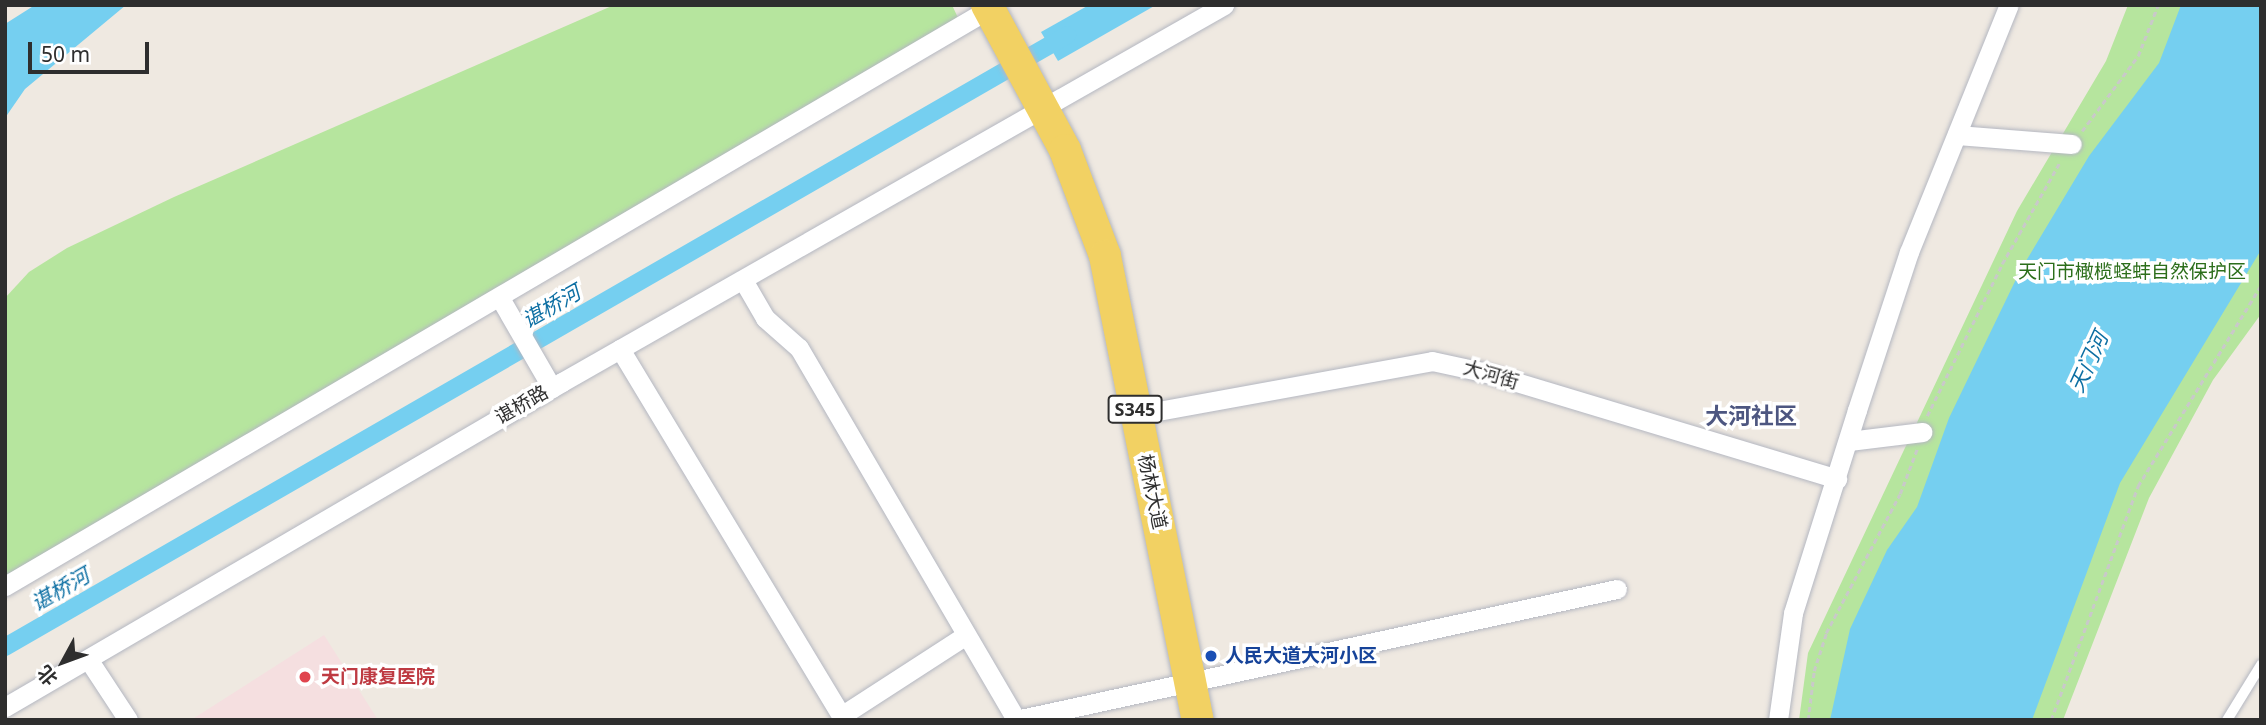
<!DOCTYPE html>
<meta charset="utf-8">
<style>
body{margin:0}
#map{position:relative;width:2266px;height:725px;overflow:hidden;background:#efe9e1;font-family:"Noto Sans","Noto Sans SC",sans-serif}
div>[style]{position:absolute}
[style*='--x']{left:calc(var(--x)*1px);top:calc(var(--y)*1px);width:calc(var(--w)*1px);rotate:calc(var(--a)*1deg)}
.medical>*{inset:0;background:#f5dfe0}
.green>*{inset:0;background:#b6e59e}
.water>*{inset:0;background:#75cff0}
.canal>*{height:18px;margin:-9px;padding:0 9px;transform-origin:9px;border-radius:9px;background:#75cff0}
.path>*{height:2.5px;margin-top:-1.25px;transform-origin:0;background:repeating-linear-gradient(90deg,#c9c9c9 0 5px,transparent 0 8.5px)}
.roads{filter:drop-shadow(0 0 2px #b4b7c1) drop-shadow(0 0 2px #b4b7c1)}
.service>*{height:10px;margin:-5px;padding:0 5px;transform-origin:5px;border-radius:5px;background:#fff}
.minor>*{height:19px;margin:-9.5px;padding:0 9.5px;transform-origin:9.5px;border-radius:9.5px;background:#fff}
.primary>*{height:32px;margin:-16px;padding:0 16px;transform-origin:16px;border-radius:16px;background:#f2d163}
.dots>*{width:19px;height:19px;translate:-50% -50%;box-sizing:border-box;border:4px solid #fff;border-radius:50%}
span{translate:-50% -50%;white-space:nowrap;text-align:center;line-height:1.15;-webkit-text-stroke:7px #fff;paint-order:stroke}
.shield-label span{padding:2px 5px;background:#fff;border:2px solid;border-radius:5px;-webkit-text-stroke-width:0}
.shield-label{font-size:18px;color:#2e2e2e;font-weight:700}
.park-label{font-size:19px;color:#2c6e1b}
.street-label{font-size:19px;color:#2e2e2e}
.transit-label{font-size:19px;color:#164399;font-weight:700}
.left{translate:0 -50%;text-align:left}
.health-label{font-size:19px;color:#be3a42;font-weight:700}
.water-label{font-size:21px;color:#0d6fa3;font-style:italic}
.quarter-label{font-size:23px;color:#4d5680;font-weight:700}
.frame{position:absolute;inset:0;border:7px solid #2e2e2e;pointer-events:none}
.north{position:absolute;left:28px;top:627px;width:70px;height:70px;-webkit-text-stroke:5px #fff;paint-order:stroke;rotate:229deg;font-size:19px;font-weight:700;line-height:28px;text-align:center;color:#2e2e2e}
.north::after{content:'';display:block;margin:auto;width:24px;height:32px;background:#2e2e2e;clip-path:polygon(50% 0,100% 100%,50% 72%,0 100%)}
.scale{position:absolute;left:28px;top:42px;width:121px;height:32px;box-sizing:border-box;border:4px solid #2e2e2e;border-top:0;padding-left:9px;font-size:21px;line-height:24px;white-space:nowrap;color:#2e2e2e;-webkit-text-stroke:5px #fff;paint-order:stroke}
</style>
<div id="map">
<div class="medical">
<i style="clip-path:polygon(324px 635px,378px 720px,191px 720px)"></i>
</div>
<div class="green">
<i style="clip-path:polygon(614px 5px,952px 5px,959px 20px,5px 576px,5px 298px,29px 272px,67px 248px,174px 197px)"></i>
<i style="clip-path:polygon(2128px 5px,2261px 5px,2261px 314px,2213px 380px,2149px 498px,2063px 720px,1799px 720px,1808px 653px,2017px 211px,2106px 61px)"></i>
</div>
<div class="water">
<i style="clip-path:polygon(35px 5px,126px 5px,25px 89px,5px 118px,5px 24px)"></i>
<i style="clip-path:polygon(1089px 5px,1156px 5px,1058px 61px,1041px 32px)"></i>
<i style="clip-path:polygon(2181px 5px,2261px 5px,2261px 250px,2120px 483px,2032px 720px,1830px 720px,1850px 629px,1887px 550px,1917px 507px,1949px 418px,2020px 271px,2089px 156px,2159px 63px)"></i>
</div>
<div class="canal">
<i style="--x:5;--y:647;--w:1226;--a:-29.95"></i>
</div>
<div class="path">
<i style="--x:2082;--y:131;--w:94;--a:-53.3"></i>
<i style="--x:2138;--y:56;--w:55;--a:-68.6"></i>
<i style="--x:1927;--y:416;--w:169;--a:-63.7"></i>
<i style="--x:2002;--y:264;--w:117;--a:-60.4"></i>
<i style="--x:1808;--y:720;--w:49;--a:-83"></i>
<i style="--x:1814;--y:671;--w:40;--a:-72"></i>
<i style="--x:1826;--y:633;--w:157;--a:-62"></i>
<i style="--x:1900;--y:494;--w:48;--a:-69.3"></i>
<i style="--x:2051;--y:720;--w:250;--a:-69.6"></i>
<i style="--x:2138;--y:486;--w:236;--a:-58.5"></i>
</div>
<div class="roads">
<div class="service">
<i style="--x:2227;--y:720;--w:65;--a:-58.3"></i>
</div>
<div class="minor">
<i style="--x:1957;--y:135;--w:115;--a:4.5"></i>
<i style="--x:743;--y:280;--w:44;--a:59.9"></i>
<i style="--x:765;--y:318;--w:45;--a:41.4"></i>
<i style="--x:799;--y:348;--w:431;--a:59.7"></i>
<i style="--x:500;--y:298;--w:104;--a:60"></i>
<i style="--x:620;--y:349;--w:433;--a:58.9"></i>
<i style="--x:1136;--y:415;--w:301;--a:-10.3"></i>
<i style="--x:1432;--y:361;--w:52;--a:12.2"></i>
<i style="--x:1483;--y:372;--w:370;--a:16.8"></i>
<i style="--x:1849;--y:441;--w:74;--a:-7"></i>
<i style="--x:5;--y:586;--w:1141;--a:-30.39"></i>
<i style="--x:88;--y:659;--w:73;--a:56.7"></i>
<i style="--x:5;--y:707;--w:645;--a:-30.26"></i>
<i style="--x:562;--y:382;--w:762;--a:-29.66"></i>
<i style="--x:841;--y:716;--w:149;--a:-32.9"></i>
<i style="--x:1016;--y:720;--w:615;--a:-12.3"></i>
<i style="--x:1778;--y:720;--w:108;--a:-82"></i>
<i style="--x:1793;--y:613;--w:213;--a:-72.5"></i>
<i style="--x:1857;--y:410;--w:166;--a:-71.8"></i>
<i style="--x:1909;--y:252;--w:266;--a:-68"></i>
</div>
<div class="primary">
<i style="--x:987;--y:5;--w:165;--a:61.7"></i>
<i style="--x:1065;--y:150;--w:113;--a:69.3"></i>
<i style="--x:1105;--y:256;--w:473;--a:78.7"></i>
</div>
</div>
<div class="dots">
<i style="left:1211px;top:656px;background:#1a4fb4"></i>
<i style="left:305px;top:677px;background:#e0444e"></i>
</div>
<div class="shield-label">
<span style="left:1135px;top:409px">S345</span>
</div>
<div class="park-label">
<span style="left:2132px;top:272px">天门市橄榄蛏蚌自然保护区</span>
</div>
<div class="street-label">
<span style="left:1491px;top:375px;rotate:16deg">大河街</span>
<span style="left:522px;top:405px;rotate:-30deg">谌桥路</span>
<span style="left:1152px;top:492px;rotate:78deg">杨林大道</span>
</div>
<div class="transit-label">
<span class="left" style="left:1225px;top:656px">人民大道大河小区</span>
</div>
<div class="health-label">
<span class="left" style="left:321px;top:677px">天门康复医院</span>
</div>
<div class="water-label">
<span style="left:551px;top:306px;rotate:-30deg">谌桥河</span>
<span style="left:2088px;top:362px;rotate:-65deg">天门河</span>
<span style="left:60px;top:589px;rotate:-30deg">谌桥河</span>
</div>
<div class="quarter-label">
<span style="left:1751px;top:415px">大河社区</span>
</div>
<div class="frame"></div>
<div class="north">北</div>
<div class="scale">50 m</div>
</div>
